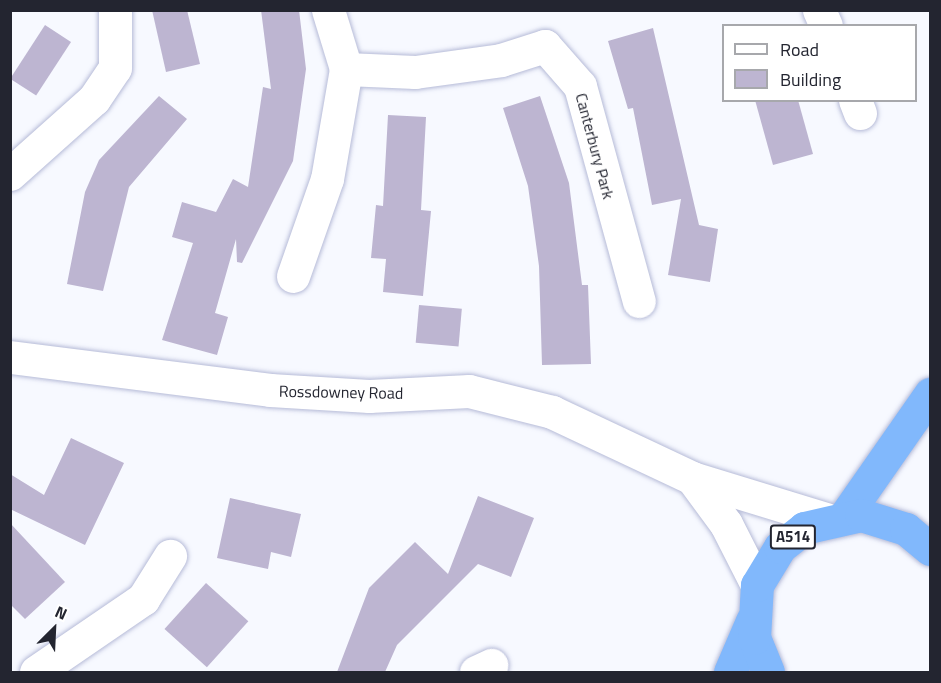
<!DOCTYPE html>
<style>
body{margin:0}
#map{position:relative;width:941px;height:683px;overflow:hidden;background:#f7f9ff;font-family:"Titillium Web",sans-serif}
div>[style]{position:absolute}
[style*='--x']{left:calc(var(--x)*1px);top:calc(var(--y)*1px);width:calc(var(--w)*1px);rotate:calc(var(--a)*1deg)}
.building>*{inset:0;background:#bdb5d1;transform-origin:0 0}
.roads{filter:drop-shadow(0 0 2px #b6bbd8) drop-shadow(0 0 2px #b6bbd8)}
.minor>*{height:33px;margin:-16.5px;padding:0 16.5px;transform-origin:16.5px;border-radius:16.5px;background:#fff}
.highway>*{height:33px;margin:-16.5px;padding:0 16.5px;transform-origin:16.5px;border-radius:16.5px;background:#81b8fc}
span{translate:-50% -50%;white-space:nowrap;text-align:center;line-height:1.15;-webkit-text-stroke:6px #fff;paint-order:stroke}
.shield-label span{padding:2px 4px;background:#fff;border:2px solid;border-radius:4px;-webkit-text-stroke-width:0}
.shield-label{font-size:15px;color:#232530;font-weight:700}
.street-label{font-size:16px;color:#232530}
.frame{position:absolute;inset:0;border:12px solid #232530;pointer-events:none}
.legend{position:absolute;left:722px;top:24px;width:195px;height:78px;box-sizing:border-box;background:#fff;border:2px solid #a7a8ac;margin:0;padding:8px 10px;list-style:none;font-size:18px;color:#232530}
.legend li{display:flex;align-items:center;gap:12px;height:30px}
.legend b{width:30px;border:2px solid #a7a8ac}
.north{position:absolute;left:24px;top:599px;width:60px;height:60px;-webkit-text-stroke:4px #fff;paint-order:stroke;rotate:24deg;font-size:16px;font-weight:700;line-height:24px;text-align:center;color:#232530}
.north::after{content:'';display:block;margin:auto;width:21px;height:27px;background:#232530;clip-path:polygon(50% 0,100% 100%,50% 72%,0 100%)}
</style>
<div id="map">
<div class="building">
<i style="clip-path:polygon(152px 10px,187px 10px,200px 64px,166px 72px)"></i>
<i style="clip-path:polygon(261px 10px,299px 10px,306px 69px,293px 161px,242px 263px,237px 262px,236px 239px,215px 313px,228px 317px,217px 355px,162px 340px,193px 243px,172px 237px,182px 202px,216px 212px,233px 179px,248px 187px,263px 87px,271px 89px)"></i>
<i style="left:45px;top:25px;width:31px;height:64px;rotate:33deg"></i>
<i style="clip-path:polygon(653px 28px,699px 225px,718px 229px,710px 282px,668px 275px,681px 199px,652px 205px,633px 108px,628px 109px,608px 41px)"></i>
<i style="clip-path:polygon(159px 96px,187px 119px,129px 187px,103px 291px,67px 284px,85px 192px,99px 160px)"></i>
<i style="clip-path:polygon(540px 96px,569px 183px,582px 285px,588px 285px,591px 364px,542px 365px,539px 266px,528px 186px,503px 108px)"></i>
<i style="clip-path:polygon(755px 100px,798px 100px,813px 154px,773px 165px)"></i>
<i style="clip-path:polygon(388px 115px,426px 117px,421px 210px,431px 211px,423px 296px,383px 292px,386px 259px,371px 258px,376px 205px,383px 206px)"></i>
<i style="left:419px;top:305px;width:43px;height:38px;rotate:5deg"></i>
<i style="clip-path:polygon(71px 438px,124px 463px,85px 545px,10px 509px,10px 474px,44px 495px)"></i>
<i style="clip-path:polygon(478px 496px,534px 518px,511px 577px,478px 564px,397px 645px,385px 672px,337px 672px,369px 588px,415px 542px,448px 574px)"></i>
<i style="clip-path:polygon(230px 498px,301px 514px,291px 557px,271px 552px,268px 569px,217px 558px)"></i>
<i style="clip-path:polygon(10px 523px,65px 582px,25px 619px,10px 604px)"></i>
<i style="left:206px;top:583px;width:57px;height:62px;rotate:42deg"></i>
</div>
<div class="roads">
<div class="minor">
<i style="--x:328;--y:10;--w:62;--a:73"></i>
<i style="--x:346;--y:69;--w:69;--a:2.5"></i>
<i style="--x:415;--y:72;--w:87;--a:-7.9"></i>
<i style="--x:501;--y:60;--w:46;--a:-17.7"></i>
<i style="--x:545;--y:46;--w:53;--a:48.8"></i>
<i style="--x:580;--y:86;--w:223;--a:74.7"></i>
<i style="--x:819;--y:10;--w:17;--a:66"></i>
<i style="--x:855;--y:100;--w:14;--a:69"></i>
<i style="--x:10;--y:174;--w:113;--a:-41.8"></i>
<i style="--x:94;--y:99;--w:37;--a:-56"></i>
<i style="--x:115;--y:68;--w:58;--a:-90"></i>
<i style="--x:293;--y:276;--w:103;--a:-70.7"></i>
<i style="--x:327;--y:179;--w:112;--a:-80.2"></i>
<i style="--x:10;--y:357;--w:262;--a:7.2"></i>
<i style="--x:270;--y:390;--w:99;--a:3.5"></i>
<i style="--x:369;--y:396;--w:100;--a:-2.9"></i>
<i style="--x:469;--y:391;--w:86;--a:14.2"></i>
<i style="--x:552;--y:412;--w:155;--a:25.2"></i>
<i style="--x:692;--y:478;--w:140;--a:17"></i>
<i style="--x:692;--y:478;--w:57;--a:53.5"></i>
<i style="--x:726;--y:524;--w:68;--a:63.1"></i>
<i style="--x:36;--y:672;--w:130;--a:-34.3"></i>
<i style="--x:143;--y:599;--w:51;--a:-57.9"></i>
<i style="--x:476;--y:672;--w:17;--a:-25"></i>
</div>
<div class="highway">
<i style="--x:845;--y:516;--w:149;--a:-55.1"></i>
<i style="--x:730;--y:672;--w:56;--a:-66.7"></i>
<i style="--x:768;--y:672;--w:37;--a:-112"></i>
<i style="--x:754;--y:638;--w:53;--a:-86.8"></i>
<i style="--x:757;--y:585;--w:44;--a:-58.8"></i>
<i style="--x:780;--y:547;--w:31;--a:-38"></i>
<i style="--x:804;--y:528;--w:58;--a:-12.8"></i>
<i style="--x:861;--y:515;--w:47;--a:17.3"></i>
<i style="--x:906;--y:529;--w:31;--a:40"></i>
</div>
</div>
<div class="shield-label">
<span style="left:793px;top:537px">A514</span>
</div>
<div class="street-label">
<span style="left:595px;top:146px;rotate:75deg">Canterbury Park</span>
<span style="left:341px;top:392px;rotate:1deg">Rossdowney Road</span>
</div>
<div class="frame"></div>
<ul class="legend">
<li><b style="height:8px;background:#fff"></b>Road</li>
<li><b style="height:16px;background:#bdb5d1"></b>Building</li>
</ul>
<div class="north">N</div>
</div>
